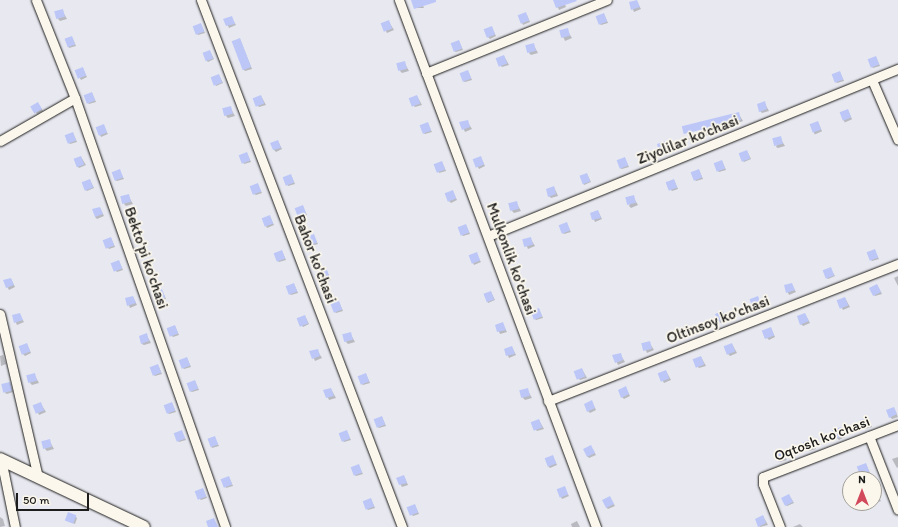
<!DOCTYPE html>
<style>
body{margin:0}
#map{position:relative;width:898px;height:527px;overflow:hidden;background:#e8e9f0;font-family:Itim,sans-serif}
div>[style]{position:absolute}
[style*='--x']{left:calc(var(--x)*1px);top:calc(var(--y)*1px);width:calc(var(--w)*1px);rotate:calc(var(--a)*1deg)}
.shadow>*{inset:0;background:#0003;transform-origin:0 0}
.building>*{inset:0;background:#bcc7f8;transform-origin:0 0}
.roads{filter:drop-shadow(0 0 1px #1c1c1c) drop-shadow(0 0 1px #1c1c1c)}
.street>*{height:9px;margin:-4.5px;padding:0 4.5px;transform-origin:4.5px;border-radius:4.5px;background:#fbf7ec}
.secondary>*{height:12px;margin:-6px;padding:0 6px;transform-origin:6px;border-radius:6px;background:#fbf7ec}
span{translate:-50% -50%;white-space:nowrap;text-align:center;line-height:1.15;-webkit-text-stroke:3.5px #fbf7ec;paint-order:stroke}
.street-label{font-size:15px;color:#1c1c1c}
.north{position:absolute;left:842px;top:471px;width:40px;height:40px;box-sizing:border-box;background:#fbf7ec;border:1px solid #a29f99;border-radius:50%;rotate:0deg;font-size:11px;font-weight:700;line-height:16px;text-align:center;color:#1c1c1c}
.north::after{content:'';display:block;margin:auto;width:14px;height:18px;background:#d1495b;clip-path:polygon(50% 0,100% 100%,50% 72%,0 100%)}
.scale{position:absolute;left:16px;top:493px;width:73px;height:18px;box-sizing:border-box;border:2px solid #1c1c1c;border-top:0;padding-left:5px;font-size:12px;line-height:14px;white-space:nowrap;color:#1c1c1c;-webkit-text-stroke:3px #fbf7ec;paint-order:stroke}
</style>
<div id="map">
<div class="shadow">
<i style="clip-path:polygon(417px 0,421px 1px,424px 8px,415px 8px)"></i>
<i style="clip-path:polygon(563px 0,566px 7px,559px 10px,555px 1px)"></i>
<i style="clip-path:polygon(636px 1px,641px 9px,634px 12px,630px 3px)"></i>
<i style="clip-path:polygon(62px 10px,67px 19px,60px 21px,58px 19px)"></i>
<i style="clip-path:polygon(604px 14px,608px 23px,601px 25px,600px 24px)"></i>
<i style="clip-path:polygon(527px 15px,530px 22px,523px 25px,519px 16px)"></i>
<i style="clip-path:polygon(231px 17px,236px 25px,229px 28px,225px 19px)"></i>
<i style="clip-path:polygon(389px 22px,394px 30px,387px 33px,382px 24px)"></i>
<i style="clip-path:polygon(201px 24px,205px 33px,198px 35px,196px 33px)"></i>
<i style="clip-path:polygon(492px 28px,496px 36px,490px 39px,488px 37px)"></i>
<i style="clip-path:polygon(567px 30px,572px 38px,565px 41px,561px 32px)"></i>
<i style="clip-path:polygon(72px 37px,76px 46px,69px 48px,65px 39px)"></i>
<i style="clip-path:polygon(240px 39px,252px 69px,245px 71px,243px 69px)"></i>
<i style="clip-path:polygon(459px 41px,463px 50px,456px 52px,454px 51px)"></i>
<i style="clip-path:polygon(533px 44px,538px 53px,531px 55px,529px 53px)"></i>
<i style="clip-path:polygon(210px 51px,214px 59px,208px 62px,206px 60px)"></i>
<i style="clip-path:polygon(504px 56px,509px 65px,502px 67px,500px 65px)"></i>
<i style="clip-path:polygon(876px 57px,880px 66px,873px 68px,871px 66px)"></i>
<i style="clip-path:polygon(404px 62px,409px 71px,402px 73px,400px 71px)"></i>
<i style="clip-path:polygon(83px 69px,87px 77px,81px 80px,76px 71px)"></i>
<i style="clip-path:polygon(468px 71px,472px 80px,465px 82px,463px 81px)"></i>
<i style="clip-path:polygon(840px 72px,844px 81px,837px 83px,835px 81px)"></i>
<i style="clip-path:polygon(219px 75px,223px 83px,216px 86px,215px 84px)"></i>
<i style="clip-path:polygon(92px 93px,96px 102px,89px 104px,87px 102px)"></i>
<i style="clip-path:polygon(261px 96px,266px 105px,259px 107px,257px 105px)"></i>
<i style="clip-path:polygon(417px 96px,422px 105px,415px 107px,413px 105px)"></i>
<i style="clip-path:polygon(764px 102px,769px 111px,762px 113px,760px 111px)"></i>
<i style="clip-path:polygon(39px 105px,43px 111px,37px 114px,32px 106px)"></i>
<i style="clip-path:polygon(230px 107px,235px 116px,228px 118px,226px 116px)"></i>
<i style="left:848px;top:110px;width:10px;height:8px;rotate:66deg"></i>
<i style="clip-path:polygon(738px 113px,743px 121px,696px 140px,687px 139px)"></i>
<i style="clip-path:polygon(467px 121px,472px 129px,465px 132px,461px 123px)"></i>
<i style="left:818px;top:122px;width:10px;height:8px;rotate:66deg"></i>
<i style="clip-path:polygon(427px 123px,432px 132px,425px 134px,423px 133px)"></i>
<i style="clip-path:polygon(103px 126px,108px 134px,101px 137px,97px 128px)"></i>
<i style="clip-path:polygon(73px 133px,77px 142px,70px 144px,68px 142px)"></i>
<i style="clip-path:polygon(780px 138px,785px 146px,778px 148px,776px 147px)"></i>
<i style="clip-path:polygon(278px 141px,282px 149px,276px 152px,274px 150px)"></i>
<i style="clip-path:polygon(664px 142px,669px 151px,662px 153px,660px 152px)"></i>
<i style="clip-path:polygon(747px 151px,751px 159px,744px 162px,742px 160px)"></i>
<i style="clip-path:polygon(247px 153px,251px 162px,244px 164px,243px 162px)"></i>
<i style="clip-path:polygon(81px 157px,86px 165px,79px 168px,77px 166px)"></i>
<i style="clip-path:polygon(481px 158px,485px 166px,479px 169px,474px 160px)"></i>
<i style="clip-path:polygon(625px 159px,629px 167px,622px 169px,620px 168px)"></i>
<i style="clip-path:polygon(722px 161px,726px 170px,719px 172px,717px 170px)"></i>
<i style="clip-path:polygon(442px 162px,446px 171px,439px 173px,438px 171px)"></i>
<i style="clip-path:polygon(119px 170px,124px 179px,117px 181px,115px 180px)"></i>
<i style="clip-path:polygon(699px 170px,703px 179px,696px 181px,694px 179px)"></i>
<i style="clip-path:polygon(587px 174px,591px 182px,584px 185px,580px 176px)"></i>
<i style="clip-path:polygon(291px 175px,295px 184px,288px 186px,287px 184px)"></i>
<i style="clip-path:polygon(90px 180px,94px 188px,87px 191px,85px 189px)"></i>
<i style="clip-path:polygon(674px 180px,678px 189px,672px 191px,670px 189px)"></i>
<i style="clip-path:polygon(258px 185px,262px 193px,256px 195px,254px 194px)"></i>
<i style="clip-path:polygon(554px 187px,558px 196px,551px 198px,549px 196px)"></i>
<i style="clip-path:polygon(453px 192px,457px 200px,451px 203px,449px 201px)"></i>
<i style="clip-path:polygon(128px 195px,133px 204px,126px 206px,124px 204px)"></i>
<i style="clip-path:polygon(633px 197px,638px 205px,631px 208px,629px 206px)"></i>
<i style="clip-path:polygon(516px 202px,521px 211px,514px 213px,512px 211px)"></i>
<i style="clip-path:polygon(303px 207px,307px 215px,300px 218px,298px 216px)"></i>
<i style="clip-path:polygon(100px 208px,104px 216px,97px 219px,95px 217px)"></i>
<i style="clip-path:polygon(598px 211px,602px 219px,595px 222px,591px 213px)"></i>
<i style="clip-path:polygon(270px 217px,274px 225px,267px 228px,263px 219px)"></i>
<i style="clip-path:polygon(566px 223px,571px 232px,564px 234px,562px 232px)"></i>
<i style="clip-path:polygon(466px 225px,470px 234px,463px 236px,461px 234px)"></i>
<i style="clip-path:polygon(313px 235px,318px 244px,311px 246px,309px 244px)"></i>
<i style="clip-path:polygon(111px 238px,115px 247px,109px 249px,107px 247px)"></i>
<i style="clip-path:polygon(530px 238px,535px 246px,528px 249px,524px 240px)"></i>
<i style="clip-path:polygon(874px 250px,879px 259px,872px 261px,870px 259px)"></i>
<i style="clip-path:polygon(282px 251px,286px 260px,279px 262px,277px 260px)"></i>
<i style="clip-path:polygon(476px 254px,481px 262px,474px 265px,470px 256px)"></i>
<i style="clip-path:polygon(119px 261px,123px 270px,117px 272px,115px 270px)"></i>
<i style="clip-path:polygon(830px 268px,835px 276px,828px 279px,826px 277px)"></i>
<i style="clip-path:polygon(327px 271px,331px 280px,324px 282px,323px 280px)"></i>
<i style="clip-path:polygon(898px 276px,898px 286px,894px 278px)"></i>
<i style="clip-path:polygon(11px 279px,15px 287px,9px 290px,4px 281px)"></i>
<i style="clip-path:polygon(294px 284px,298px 293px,291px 295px,289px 293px)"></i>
<i style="clip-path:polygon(791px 284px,796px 292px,789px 295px,785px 286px)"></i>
<i style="clip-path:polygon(877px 285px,882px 294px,875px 296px,873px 294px)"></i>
<i style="clip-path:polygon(162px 290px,166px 299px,159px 301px,158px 299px)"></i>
<i style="clip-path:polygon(491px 292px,495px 300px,488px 303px,484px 294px)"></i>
<i style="clip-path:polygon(133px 297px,137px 305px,130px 308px,126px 299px)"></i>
<i style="clip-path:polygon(758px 298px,762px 306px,755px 309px,751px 300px)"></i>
<i style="clip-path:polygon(845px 298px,850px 307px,843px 310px,838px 301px)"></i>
<i style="clip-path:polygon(339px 302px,343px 311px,336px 313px,334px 311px)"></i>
<i style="clip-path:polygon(539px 309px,543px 318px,536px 320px,534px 318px)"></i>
<i style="clip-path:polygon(723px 312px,727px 320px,720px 323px,716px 314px)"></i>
<i style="clip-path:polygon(19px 314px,24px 322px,17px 325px,13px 316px)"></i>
<i style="clip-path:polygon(805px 314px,810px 323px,803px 326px,801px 324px)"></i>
<i style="clip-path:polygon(305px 316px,309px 324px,303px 327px,301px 325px)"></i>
<i style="clip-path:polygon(502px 323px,507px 332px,500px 334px,496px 325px)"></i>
<i style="clip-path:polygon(175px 326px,179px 335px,173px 337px,171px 335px)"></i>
<i style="clip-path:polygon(688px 326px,692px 335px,685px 337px,683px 335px)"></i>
<i style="clip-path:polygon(771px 328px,775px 337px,769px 340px,767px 338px)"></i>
<i style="clip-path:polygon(350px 333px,355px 342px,348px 344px,346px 342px)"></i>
<i style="clip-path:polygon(146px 334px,151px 343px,144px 345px,142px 344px)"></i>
<i style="clip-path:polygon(649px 342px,654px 350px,647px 353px,643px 344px)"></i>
<i style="clip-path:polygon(27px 344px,31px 353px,25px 356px,23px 354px)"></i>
<i style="clip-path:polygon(732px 344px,737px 353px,730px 356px,728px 354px)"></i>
<i style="clip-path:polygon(512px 347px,516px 355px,509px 358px,505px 349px)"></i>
<i style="clip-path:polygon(317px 350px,322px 358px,315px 361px,311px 352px)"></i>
<i style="clip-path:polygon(620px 354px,625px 362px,618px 365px,614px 356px)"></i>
<i style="clip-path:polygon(3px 355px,6px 364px,1px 366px,0 356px)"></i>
<i style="clip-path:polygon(701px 357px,706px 366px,699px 368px,697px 366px)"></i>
<i style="clip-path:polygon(187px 358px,191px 367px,184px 369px,182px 367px)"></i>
<i style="clip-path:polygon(158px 365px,162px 374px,155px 376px,153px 374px)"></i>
<i style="clip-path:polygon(582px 369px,587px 378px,580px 380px,578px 378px)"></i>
<i style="clip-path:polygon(666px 371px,671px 380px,664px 383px,659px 374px)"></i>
<i style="clip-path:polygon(34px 374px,39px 383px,32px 385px,30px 383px)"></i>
<i style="clip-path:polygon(366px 374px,370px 383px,363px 385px,361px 383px)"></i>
<i style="clip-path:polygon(195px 381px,199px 390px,192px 392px,190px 391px)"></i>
<i style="clip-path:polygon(10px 383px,13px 392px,7px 394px,5px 393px)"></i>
<i style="clip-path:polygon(626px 388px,630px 396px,624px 399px,622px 397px)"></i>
<i style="clip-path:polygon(331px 389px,336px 398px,329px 400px,325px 391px)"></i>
<i style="clip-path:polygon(527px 389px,532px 398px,525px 400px,523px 398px)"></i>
<i style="clip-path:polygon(592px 402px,596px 410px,590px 413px,588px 411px)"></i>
<i style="clip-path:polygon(172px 403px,176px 412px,169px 414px,167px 412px)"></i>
<i style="clip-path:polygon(41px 404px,46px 412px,39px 415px,35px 406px)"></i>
<i style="clip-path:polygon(894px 408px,898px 417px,892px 419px,890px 417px)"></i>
<i style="clip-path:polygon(382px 417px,386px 426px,379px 428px,377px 426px)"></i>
<i style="clip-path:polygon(868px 418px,872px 427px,865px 429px,864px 428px)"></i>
<i style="clip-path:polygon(539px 420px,544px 429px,537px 431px,535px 429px)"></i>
<i style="clip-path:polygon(841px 428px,845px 437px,839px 440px,837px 438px)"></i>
<i style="clip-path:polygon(346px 431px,351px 440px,344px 442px,342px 440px)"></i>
<i style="clip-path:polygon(182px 432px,186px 440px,179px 442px,178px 441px)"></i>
<i style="clip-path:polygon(214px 437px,219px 446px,212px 448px,208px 439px)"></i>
<i style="clip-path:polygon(49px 440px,54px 449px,47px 451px,45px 449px)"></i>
<i style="clip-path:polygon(811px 440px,816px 449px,809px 451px,807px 449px)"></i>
<i style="clip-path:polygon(591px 447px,596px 455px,589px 458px,587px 456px)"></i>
<i style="clip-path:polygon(782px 451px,787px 460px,780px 462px,778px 461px)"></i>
<i style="clip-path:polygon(553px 456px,557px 465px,550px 468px,548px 466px)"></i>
<i style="clip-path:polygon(898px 457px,898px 467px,897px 468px,892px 459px)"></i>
<i style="clip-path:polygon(866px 464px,870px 473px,864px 476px,862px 474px)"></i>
<i style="clip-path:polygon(358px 465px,363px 474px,356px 476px,354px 474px)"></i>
<i style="clip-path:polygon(404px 476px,408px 485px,402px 487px,397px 478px)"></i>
<i style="clip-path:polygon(229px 477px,233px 486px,226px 488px,225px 486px)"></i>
<i style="clip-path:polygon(564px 488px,569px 496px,562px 499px,558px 490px)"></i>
<i style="clip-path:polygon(203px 489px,207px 498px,201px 500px,199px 498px)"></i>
<i style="clip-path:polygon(876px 492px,881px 501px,874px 504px,874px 493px)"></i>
<i style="clip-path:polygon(789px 495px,794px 503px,787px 506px,785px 504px)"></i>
<i style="clip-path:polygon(610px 498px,615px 506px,608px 509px,606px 507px)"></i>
<i style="clip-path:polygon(371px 499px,375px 508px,368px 510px,366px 508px)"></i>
<i style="clip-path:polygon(415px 505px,419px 514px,413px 516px,411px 514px)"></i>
<i style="clip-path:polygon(75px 516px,77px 518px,75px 524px,66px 520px)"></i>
<i style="clip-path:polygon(763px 516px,768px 525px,760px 527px,759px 526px)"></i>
<i style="clip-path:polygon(0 517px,3px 519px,5px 526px,0 527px)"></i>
<i style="clip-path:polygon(577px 521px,580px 527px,572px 527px,571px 524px)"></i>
<i style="clip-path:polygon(800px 524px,803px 527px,793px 527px)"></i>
</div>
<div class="building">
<i style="clip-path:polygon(411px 0,436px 0,436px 2px,414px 9px)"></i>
<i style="clip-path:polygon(553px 0,576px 0,577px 1px,556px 8px)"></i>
<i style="clip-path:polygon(637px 0,640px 7px,631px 10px,629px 2px)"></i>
<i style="left:63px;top:9px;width:8px;height:9px;rotate:76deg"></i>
<i style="left:526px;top:12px;width:9px;height:9px;rotate:69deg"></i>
<i style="left:604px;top:13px;width:9px;height:9px;rotate:69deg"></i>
<i style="clip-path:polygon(232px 16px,235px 24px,226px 26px,223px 19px)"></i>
<i style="left:389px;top:20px;width:9px;height:9px;rotate:69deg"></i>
<i style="left:201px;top:23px;width:9px;height:9px;rotate:69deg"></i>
<i style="left:492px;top:26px;width:9px;height:9px;rotate:69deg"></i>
<i style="left:568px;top:28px;width:8px;height:9px;rotate:76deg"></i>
<i style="left:72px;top:36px;width:9px;height:8px;rotate:69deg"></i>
<i style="left:240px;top:38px;width:31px;height:9px;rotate:69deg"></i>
<i style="left:459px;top:40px;width:9px;height:9px;rotate:69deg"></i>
<i style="left:534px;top:43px;width:8px;height:9px;rotate:76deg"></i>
<i style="left:210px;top:50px;width:9px;height:8px;rotate:69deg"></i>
<i style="left:504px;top:55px;width:9px;height:9px;rotate:69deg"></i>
<i style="left:876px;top:56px;width:9px;height:9px;rotate:69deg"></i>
<i style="left:405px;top:61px;width:8px;height:9px;rotate:76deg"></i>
<i style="left:83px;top:67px;width:9px;height:9px;rotate:69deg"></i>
<i style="left:468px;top:70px;width:9px;height:9px;rotate:69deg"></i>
<i style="left:840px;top:71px;width:9px;height:9px;rotate:69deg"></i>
<i style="left:219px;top:74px;width:9px;height:9px;rotate:69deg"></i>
<i style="left:92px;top:92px;width:9px;height:9px;rotate:69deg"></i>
<i style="left:261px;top:95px;width:9px;height:9px;rotate:69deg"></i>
<i style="left:417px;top:95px;width:9px;height:9px;rotate:69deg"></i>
<i style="clip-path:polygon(765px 101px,767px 109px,759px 112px,757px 104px)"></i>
<i style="left:38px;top:102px;width:8px;height:9px;rotate:60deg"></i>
<i style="left:231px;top:106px;width:8px;height:9px;rotate:76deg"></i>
<i style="left:848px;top:109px;width:9px;height:9px;rotate:69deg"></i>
<i style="left:739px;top:112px;width:8px;height:59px;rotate:76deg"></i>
<i style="clip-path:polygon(468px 120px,470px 127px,462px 130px,459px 122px)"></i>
<i style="left:818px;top:121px;width:9px;height:9px;rotate:69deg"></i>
<i style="left:428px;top:122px;width:9px;height:9px;rotate:69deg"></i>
<i style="left:104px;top:124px;width:9px;height:9px;rotate:69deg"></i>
<i style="left:73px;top:132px;width:9px;height:9px;rotate:69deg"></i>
<i style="left:781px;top:136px;width:8px;height:9px;rotate:76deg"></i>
<i style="clip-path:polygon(278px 140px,281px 148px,273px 150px,270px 143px)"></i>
<i style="clip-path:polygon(665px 141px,667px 149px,659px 152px,657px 144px)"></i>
<i style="left:747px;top:150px;width:9px;height:9px;rotate:69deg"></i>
<i style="left:247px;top:152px;width:9px;height:9px;rotate:69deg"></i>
<i style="left:81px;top:156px;width:9px;height:8px;rotate:69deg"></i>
<i style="left:481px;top:156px;width:9px;height:9px;rotate:69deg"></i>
<i style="left:625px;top:157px;width:9px;height:9px;rotate:69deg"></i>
<i style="left:722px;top:160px;width:9px;height:9px;rotate:69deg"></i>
<i style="left:442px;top:161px;width:9px;height:9px;rotate:69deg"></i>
<i style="left:120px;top:169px;width:9px;height:9px;rotate:69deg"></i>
<i style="left:699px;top:169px;width:9px;height:9px;rotate:69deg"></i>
<i style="left:587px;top:173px;width:9px;height:8px;rotate:69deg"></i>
<i style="left:291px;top:174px;width:9px;height:9px;rotate:69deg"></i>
<i style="left:90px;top:179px;width:9px;height:9px;rotate:69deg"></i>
<i style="left:674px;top:179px;width:9px;height:9px;rotate:69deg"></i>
<i style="left:258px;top:183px;width:9px;height:9px;rotate:69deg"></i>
<i style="clip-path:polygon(554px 186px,556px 194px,548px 197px,546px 189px)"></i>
<i style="left:453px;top:190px;width:9px;height:9px;rotate:69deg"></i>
<i style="left:129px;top:194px;width:8px;height:9px;rotate:76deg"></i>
<i style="left:634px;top:195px;width:8px;height:9px;rotate:76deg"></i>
<i style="left:517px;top:201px;width:8px;height:9px;rotate:76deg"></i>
<i style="left:303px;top:205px;width:9px;height:9px;rotate:69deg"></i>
<i style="clip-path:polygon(100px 207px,103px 214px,95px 217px,92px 209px)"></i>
<i style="clip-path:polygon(598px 210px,601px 218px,592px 220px,590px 213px)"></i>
<i style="left:270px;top:215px;width:9px;height:9px;rotate:69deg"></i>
<i style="left:567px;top:222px;width:9px;height:9px;rotate:69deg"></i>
<i style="left:466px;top:224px;width:9px;height:9px;rotate:69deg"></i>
<i style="left:314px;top:234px;width:9px;height:9px;rotate:69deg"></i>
<i style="left:111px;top:237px;width:9px;height:9px;rotate:69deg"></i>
<i style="left:531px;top:237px;width:8px;height:9px;rotate:76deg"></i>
<i style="left:875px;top:249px;width:9px;height:9px;rotate:69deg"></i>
<i style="left:282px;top:250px;width:9px;height:9px;rotate:69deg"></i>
<i style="left:477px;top:252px;width:9px;height:9px;rotate:69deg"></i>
<i style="left:119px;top:260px;width:9px;height:9px;rotate:69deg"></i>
<i style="left:831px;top:267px;width:9px;height:9px;rotate:69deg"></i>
<i style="left:327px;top:270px;width:9px;height:9px;rotate:69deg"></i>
<i style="clip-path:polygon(11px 278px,14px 285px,6px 288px,3px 280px)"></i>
<i style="left:294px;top:283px;width:9px;height:9px;rotate:69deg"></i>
<i style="clip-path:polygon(792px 283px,795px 290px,786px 293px,784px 285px)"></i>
<i style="left:877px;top:284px;width:9px;height:9px;rotate:63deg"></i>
<i style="left:162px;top:289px;width:9px;height:9px;rotate:69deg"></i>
<i style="left:491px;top:291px;width:9px;height:8px;rotate:69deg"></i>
<i style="clip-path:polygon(133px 296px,136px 303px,127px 306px,125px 298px)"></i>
<i style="left:758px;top:296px;width:9px;height:9px;rotate:69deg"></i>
<i style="left:845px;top:297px;width:9px;height:9px;rotate:69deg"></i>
<i style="left:339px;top:301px;width:9px;height:9px;rotate:69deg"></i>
<i style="left:539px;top:308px;width:9px;height:9px;rotate:69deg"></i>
<i style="clip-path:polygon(723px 311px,726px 319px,718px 321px,715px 314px)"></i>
<i style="clip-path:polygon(20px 313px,23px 320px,14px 323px,12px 315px)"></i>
<i style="clip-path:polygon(805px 313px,809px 321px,800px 325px,797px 316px)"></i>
<i style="left:305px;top:315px;width:9px;height:9px;rotate:69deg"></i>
<i style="clip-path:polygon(503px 322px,506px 330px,497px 332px,495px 325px)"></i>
<i style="left:175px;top:325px;width:9px;height:9px;rotate:69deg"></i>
<i style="left:688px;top:325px;width:9px;height:9px;rotate:69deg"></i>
<i style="left:771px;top:327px;width:9px;height:10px;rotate:69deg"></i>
<i style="left:351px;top:332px;width:8px;height:9px;rotate:76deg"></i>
<i style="clip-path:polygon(147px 333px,149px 341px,141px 344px,139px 336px)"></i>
<i style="left:650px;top:341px;width:8px;height:9px;rotate:76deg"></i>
<i style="left:27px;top:343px;width:9px;height:9px;rotate:69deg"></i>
<i style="left:732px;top:343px;width:9px;height:9px;rotate:69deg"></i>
<i style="clip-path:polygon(512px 346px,515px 354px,506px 356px,504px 349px)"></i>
<i style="clip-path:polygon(318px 349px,320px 356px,312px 359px,309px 351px)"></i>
<i style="clip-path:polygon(621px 353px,623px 360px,615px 363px,612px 355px)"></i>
<i style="left:701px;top:356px;width:9px;height:9px;rotate:69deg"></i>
<i style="left:187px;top:357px;width:9px;height:9px;rotate:69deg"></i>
<i style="left:158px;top:364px;width:9px;height:9px;rotate:69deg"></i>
<i style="left:582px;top:368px;width:9px;height:9px;rotate:69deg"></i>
<i style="left:666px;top:370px;width:9px;height:9px;rotate:69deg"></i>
<i style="left:35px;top:373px;width:8px;height:9px;rotate:76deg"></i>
<i style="left:366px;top:373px;width:9px;height:9px;rotate:69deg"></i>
<i style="left:195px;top:380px;width:9px;height:9px;rotate:69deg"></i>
<i style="left:10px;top:382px;width:9px;height:9px;rotate:77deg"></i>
<i style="clip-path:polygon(626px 386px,629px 394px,621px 398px,618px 390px)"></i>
<i style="clip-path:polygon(331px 388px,334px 396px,326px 398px,323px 390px)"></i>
<i style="left:528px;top:388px;width:8px;height:9px;rotate:76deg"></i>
<i style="clip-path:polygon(592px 400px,595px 408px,587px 412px,584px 404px)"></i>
<i style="left:41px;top:402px;width:9px;height:9px;rotate:69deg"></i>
<i style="left:172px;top:402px;width:9px;height:9px;rotate:69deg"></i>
<i style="clip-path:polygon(894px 407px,897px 414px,889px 418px,886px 410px)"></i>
<i style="left:382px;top:416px;width:9px;height:9px;rotate:69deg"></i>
<i style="left:868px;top:417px;width:9px;height:9px;rotate:69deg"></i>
<i style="left:539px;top:419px;width:9px;height:9px;rotate:69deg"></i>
<i style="left:841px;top:427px;width:9px;height:10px;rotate:69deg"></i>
<i style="left:182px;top:430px;width:9px;height:9px;rotate:69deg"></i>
<i style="left:347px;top:430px;width:9px;height:9px;rotate:69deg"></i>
<i style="left:215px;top:436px;width:9px;height:8px;rotate:69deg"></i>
<i style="left:50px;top:439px;width:8px;height:9px;rotate:76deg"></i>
<i style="left:811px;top:439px;width:9px;height:9px;rotate:69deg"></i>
<i style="left:591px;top:445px;width:9px;height:9px;rotate:63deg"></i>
<i style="left:782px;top:450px;width:9px;height:9px;rotate:63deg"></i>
<i style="left:553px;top:455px;width:9px;height:9px;rotate:69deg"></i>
<i style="left:866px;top:463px;width:9px;height:10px;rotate:69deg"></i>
<i style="left:359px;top:464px;width:9px;height:9px;rotate:69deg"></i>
<i style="clip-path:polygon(404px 475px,407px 483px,399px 485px,396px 478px)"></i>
<i style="left:229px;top:476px;width:9px;height:9px;rotate:69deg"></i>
<i style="left:565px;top:486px;width:9px;height:9px;rotate:69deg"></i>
<i style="left:203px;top:488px;width:9px;height:9px;rotate:69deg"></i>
<i style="left:789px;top:494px;width:9px;height:9px;rotate:63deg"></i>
<i style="left:610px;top:496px;width:9px;height:9px;rotate:63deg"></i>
<i style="left:371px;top:498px;width:9px;height:9px;rotate:69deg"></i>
<i style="left:415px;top:504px;width:9px;height:9px;rotate:69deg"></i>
<i style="left:68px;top:512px;width:9px;height:9px;rotate:21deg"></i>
<i style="clip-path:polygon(763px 515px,766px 523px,758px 527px,755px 519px)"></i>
<i style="clip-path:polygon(214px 518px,218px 527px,208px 527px,206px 521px)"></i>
</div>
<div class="roads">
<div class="street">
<i style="--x:36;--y:0;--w:105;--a:68.3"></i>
<i style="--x:75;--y:98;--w:454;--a:70.7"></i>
<i style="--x:201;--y:0;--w:564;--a:69.12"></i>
<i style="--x:399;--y:0;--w:563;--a:69.5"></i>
<i style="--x:426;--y:73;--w:195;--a:-22"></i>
<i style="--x:872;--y:80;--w:65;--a:66.6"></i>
<i style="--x:0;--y:141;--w:86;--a:-29.8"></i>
<i style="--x:488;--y:236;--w:443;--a:-22.2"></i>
<i style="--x:0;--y:314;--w:167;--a:76.9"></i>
<i style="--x:548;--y:401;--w:376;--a:-21.4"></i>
<i style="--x:869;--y:436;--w:79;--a:68.6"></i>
<i style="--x:1;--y:459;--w:69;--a:78.4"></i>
<i style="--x:780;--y:527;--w:46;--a:-111.6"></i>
<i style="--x:763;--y:484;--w:7;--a:-90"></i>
<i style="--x:763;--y:477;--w:145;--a:-21.1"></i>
</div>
<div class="secondary">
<i style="--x:0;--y:459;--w:159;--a:25.3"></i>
</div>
</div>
<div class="street-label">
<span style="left:688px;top:140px;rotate:-22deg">Ziyolilar ko'chasi</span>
<span style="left:146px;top:258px;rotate:71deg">Bekto'pi ko'chasi</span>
<span style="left:315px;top:259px;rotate:69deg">Bahor ko'chasi</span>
<span style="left:511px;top:259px;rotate:70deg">Mulkonlik ko'chasi</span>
<span style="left:718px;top:320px;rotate:-21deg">Oltinsoy ko'chasi</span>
<span style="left:822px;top:439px;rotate:-21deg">Oqtosh ko'chasi</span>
</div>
<div class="north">N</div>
<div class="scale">50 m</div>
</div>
